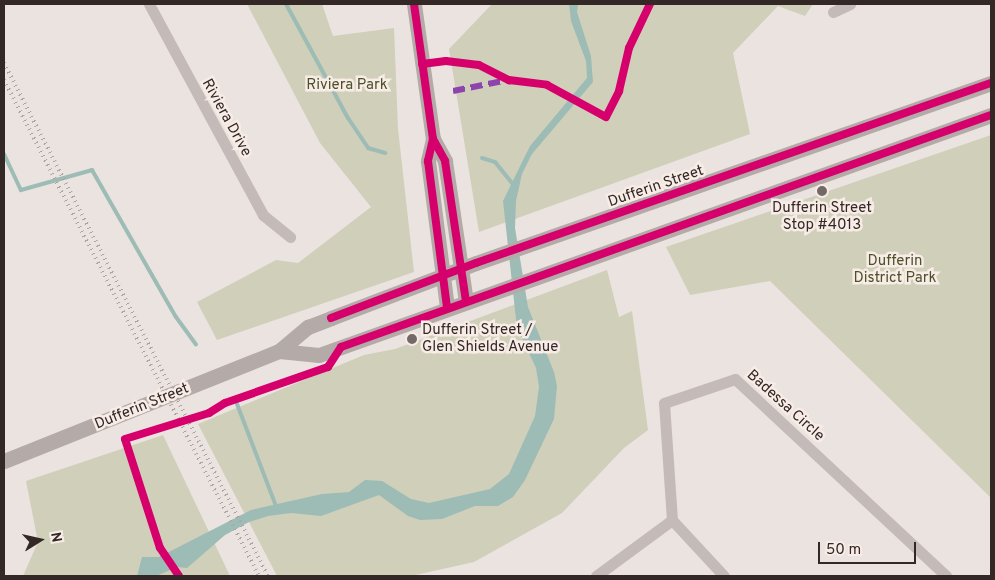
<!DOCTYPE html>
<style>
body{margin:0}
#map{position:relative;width:995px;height:580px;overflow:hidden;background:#ebe3df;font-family:Overpass,sans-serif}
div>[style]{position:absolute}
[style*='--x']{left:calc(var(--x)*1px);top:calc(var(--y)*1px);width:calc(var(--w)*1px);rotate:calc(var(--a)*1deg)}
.green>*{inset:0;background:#d0cfba}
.water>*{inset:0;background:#9dbcb5}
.stream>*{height:4px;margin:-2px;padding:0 2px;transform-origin:2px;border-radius:2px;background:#9dbcb5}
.street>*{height:11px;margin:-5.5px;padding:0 5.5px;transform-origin:5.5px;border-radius:5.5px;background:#c4bbb8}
.secondary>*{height:15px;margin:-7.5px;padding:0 7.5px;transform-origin:7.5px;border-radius:7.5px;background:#b4aba9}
.rail>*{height:4px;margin-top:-2px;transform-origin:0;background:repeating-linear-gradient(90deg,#aba4a3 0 1px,transparent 0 5px)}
.quiet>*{height:6px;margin-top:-3px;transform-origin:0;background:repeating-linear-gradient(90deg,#8e44ad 0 12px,transparent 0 18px)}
.cycleway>*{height:8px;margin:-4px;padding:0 4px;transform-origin:4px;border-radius:4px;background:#d6006c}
.dots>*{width:14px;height:14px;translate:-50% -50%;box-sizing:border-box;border:2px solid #f8ece6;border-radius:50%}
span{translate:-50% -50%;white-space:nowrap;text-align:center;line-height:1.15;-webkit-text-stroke:5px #f8ece6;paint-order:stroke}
.park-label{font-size:15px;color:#4c512c}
.street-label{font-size:15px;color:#342827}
.poi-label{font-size:15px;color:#342827}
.left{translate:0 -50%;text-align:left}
.frame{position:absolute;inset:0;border:5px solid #342827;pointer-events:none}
.north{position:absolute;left:15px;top:515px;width:50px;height:50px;-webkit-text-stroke:4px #f8ece6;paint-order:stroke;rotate:80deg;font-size:14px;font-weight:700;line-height:20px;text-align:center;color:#342827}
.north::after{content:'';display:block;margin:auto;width:18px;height:22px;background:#342827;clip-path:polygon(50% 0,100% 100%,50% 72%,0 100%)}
.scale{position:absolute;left:818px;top:542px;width:98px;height:22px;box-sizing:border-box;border:2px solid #342827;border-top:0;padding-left:6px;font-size:15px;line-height:18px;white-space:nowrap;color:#342827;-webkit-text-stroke:4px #f8ece6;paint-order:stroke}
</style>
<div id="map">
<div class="green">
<i style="clip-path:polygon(247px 4px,322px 4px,333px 36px,394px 28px,398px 129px,414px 272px,217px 340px,197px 302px,276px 260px,298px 263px,371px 207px,320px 143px)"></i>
<i style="clip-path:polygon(492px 4px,813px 4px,805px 16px,778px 6px,733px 53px,750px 134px,479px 232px,449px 49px)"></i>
<i style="clip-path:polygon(991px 135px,991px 498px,770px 281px,690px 295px,666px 247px)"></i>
<i style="clip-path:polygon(607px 270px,619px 317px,632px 311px,648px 430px,624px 448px,562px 513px,474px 562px,411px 576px,277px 576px,198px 424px,364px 355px,395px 349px)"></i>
<i style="clip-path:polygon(163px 435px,230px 576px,23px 576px,38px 542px,26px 481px)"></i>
</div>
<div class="water">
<i style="clip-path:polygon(569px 4px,578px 4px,577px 12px,591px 56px,593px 82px,532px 154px,522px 174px,516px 201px,515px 228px,528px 307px,554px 372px,557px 386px,554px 419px,525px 480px,513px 497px,498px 506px,475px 506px,442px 519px,420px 520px,408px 516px,379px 495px,321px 516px,291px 513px,268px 516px,249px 522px,225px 535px,187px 568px,177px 567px,156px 576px,137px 576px,142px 557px,159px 557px,251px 510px,322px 494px,349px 492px,365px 480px,382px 481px,411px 499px,429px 503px,490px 489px,509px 474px,535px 416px,539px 387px,536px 368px,517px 328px,503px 201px,530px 146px,587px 78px,586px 61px,571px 21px)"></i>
</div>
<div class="stream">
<i style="--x:286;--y:4;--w:130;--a:61.5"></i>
<i style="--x:348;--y:118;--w:36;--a:56"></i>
<i style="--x:368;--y:148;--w:18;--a:16"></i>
<i style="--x:4;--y:154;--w:40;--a:65"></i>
<i style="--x:21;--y:190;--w:74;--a:-15.7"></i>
<i style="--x:92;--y:170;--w:169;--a:60.3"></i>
<i style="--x:176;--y:317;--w:34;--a:54"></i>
<i style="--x:482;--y:158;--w:14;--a:17"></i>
<i style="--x:495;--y:162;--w:28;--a:51"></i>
<i style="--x:237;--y:404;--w:112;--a:69.1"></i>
</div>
<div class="street">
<i style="--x:149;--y:4;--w:240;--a:61.6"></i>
<i style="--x:263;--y:215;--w:35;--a:39"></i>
<i style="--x:833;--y:12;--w:19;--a:-25"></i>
<i style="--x:596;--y:576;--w:94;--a:-36.4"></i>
<i style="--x:724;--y:576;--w:76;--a:-132.9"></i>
<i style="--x:672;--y:520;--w:117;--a:-93.9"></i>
<i style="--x:664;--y:403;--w:75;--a:-18.7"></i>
<i style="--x:735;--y:379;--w:289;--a:43"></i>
</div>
<div class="secondary">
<i style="--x:414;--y:4;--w:136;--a:82"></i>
<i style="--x:433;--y:139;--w:25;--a:61"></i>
<i style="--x:445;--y:161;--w:142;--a:81.5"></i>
<i style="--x:433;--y:139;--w:23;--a:103"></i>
<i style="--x:428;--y:161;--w:148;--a:82.6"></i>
<i style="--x:279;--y:351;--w:40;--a:5.7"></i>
<i style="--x:319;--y:355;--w:714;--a:-19.65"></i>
<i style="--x:4;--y:461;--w:296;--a:-21.8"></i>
<i style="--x:279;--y:351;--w:38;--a:-40"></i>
<i style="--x:308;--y:327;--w:25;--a:-21"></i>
<i style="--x:331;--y:318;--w:155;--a:-20.8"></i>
<i style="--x:476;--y:263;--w:546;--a:-19.27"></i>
</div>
<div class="rail">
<i style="--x:4;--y:63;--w:577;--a:62.77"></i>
<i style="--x:4;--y:80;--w:558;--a:62.79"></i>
</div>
<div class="quiet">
<i style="--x:453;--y:91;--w:56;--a:-11.3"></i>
</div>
<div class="cycleway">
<i style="--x:414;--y:4;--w:136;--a:82"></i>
<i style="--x:433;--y:139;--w:25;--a:61"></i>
<i style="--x:445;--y:161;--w:142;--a:81.5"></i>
<i style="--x:422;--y:64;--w:24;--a:-7"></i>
<i style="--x:446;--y:61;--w:33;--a:7"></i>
<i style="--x:479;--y:65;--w:34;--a:27"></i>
<i style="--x:509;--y:80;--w:38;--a:7"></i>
<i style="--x:547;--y:85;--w:67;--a:28.5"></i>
<i style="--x:606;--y:117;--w:29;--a:-63"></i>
<i style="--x:619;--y:91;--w:44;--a:-76.9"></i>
<i style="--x:629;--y:48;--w:49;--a:-64.5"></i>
<i style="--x:433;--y:139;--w:23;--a:103"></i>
<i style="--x:428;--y:161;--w:148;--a:82.6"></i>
<i style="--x:331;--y:318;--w:155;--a:-20.8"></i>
<i style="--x:476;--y:263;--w:546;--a:-19.27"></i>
<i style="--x:179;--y:576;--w:34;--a:-124"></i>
<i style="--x:160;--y:548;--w:114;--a:-107.8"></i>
<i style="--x:125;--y:439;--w:88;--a:-17.2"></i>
<i style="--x:209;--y:413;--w:19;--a:-32"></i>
<i style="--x:225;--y:403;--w:109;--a:-19.3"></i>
<i style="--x:328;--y:367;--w:24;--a:-57"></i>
<i style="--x:341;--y:347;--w:690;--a:-19.64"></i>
</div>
<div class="dots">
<i style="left:822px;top:191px;background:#746967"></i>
<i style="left:412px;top:339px;background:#746967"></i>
</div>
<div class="park-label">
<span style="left:347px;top:86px">Riviera Park</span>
<span style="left:895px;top:270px">Dufferin<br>District Park</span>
</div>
<div class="street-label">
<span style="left:226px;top:118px;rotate:61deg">Riviera Drive</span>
<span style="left:656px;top:187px;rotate:-19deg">Dufferin Street</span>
<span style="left:785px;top:406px;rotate:42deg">Badessa Circle</span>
<span style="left:142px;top:407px;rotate:-22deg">Dufferin Street</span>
</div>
<div class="poi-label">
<span style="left:822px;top:217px">Dufferin Street<br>Stop #4013</span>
<span class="left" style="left:422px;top:339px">Dufferin Street /<br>Glen Shields Avenue</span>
</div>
<div class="frame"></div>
<div class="north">N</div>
<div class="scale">50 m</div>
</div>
